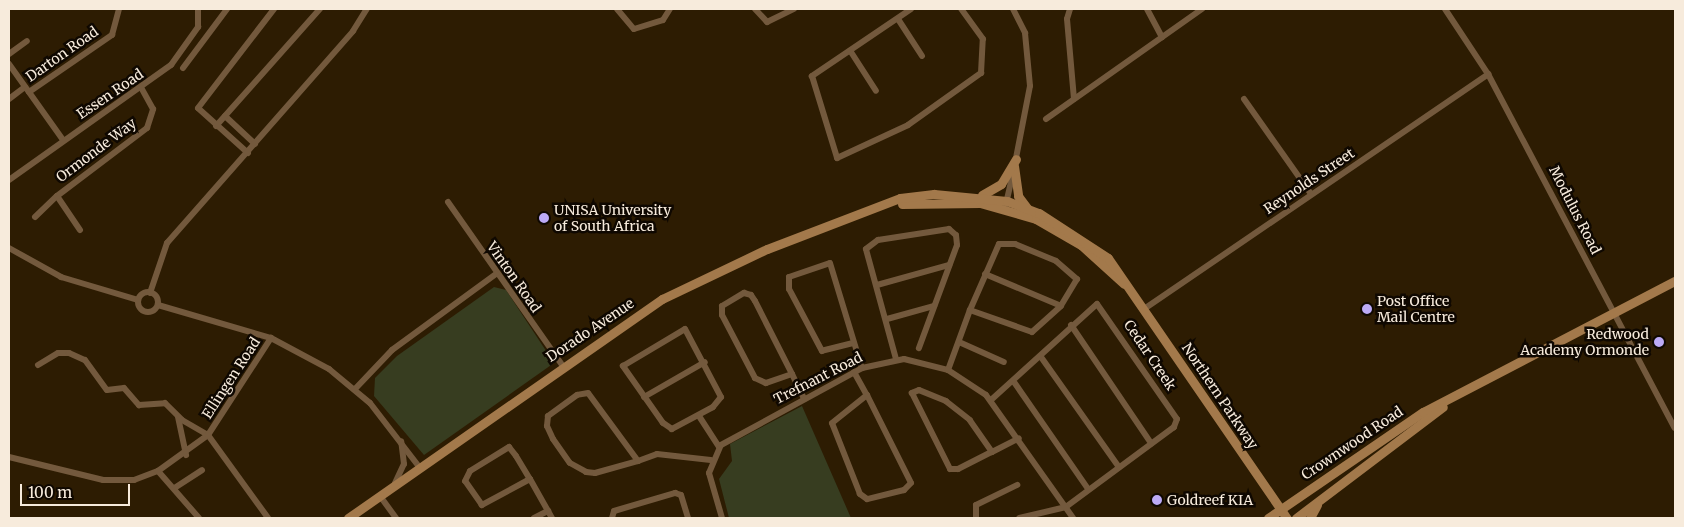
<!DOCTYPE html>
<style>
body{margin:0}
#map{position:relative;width:1684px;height:527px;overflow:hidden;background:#2d1c02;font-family:Merriweather,serif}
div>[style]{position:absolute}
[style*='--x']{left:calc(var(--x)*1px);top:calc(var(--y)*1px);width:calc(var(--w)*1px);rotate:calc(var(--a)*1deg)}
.green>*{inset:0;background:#373d20}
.street>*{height:6px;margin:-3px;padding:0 3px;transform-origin:3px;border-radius:3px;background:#73593d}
.street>.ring{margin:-3px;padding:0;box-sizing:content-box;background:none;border:6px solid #73593d;border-radius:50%}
.secondary>*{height:9px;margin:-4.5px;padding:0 4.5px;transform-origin:4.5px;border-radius:4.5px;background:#a3794b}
.dots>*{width:14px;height:14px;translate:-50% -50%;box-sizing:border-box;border:2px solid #0f0801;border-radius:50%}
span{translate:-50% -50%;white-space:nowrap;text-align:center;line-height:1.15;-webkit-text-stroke:5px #0f0801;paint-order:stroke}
.street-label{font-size:14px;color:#f7ebdc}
.poi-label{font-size:14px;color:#f7ebdc}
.left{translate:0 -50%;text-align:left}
.right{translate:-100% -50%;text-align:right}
.frame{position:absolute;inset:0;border:10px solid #f7ebdc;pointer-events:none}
.scale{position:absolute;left:20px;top:484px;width:110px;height:22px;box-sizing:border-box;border:2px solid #f7ebdc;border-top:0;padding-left:6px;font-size:15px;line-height:18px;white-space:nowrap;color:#f7ebdc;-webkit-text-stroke:4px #0f0801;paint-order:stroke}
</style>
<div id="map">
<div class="green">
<i style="clip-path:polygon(494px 287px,506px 290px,554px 363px,424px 455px,374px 396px,375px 378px,397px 356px)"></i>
<i style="clip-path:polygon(802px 406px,851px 518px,729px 518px,719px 479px,732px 461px,730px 444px)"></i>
</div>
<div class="street">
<i style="--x:617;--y:9;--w:26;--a:50"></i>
<i style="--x:634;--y:29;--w:30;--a:-17"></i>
<i style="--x:663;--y:20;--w:13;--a:-58"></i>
<i style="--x:755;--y:9;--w:18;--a:47"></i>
<i style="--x:767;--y:22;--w:30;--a:-26"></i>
<i style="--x:911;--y:9;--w:120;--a:145.9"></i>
<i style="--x:812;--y:76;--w:86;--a:73"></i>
<i style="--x:837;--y:158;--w:78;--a:-24.9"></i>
<i style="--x:908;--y:125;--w:90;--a:-35.5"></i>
<i style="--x:981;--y:73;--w:34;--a:-87"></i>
<i style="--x:983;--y:39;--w:37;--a:-126"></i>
<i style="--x:1013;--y:9;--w:27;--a:63"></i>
<i style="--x:1025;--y:33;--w:53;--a:84.6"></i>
<i style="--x:1030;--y:86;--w:78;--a:101"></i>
<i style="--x:1070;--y:9;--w:10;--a:107"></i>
<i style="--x:1067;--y:19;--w:80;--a:85"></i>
<i style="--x:1147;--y:9;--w:32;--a:62"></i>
<i style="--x:1445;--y:9;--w:78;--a:56.5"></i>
<i style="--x:1488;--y:74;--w:400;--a:62.2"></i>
<i style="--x:898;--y:19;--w:44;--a:57"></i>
<i style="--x:851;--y:52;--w:46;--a:57.3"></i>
<i style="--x:9;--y:54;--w:22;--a:-36"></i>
<i style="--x:9;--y:64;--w:93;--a:54.6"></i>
<i style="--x:183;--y:68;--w:74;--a:-53.3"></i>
<i style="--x:29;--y:92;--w:101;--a:-34.5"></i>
<i style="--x:112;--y:35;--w:27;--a:-75"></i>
<i style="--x:9;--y:99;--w:20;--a:-37"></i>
<i style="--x:1244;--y:99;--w:116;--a:54.8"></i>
<i style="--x:225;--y:116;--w:41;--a:43"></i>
<i style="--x:1046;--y:119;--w:191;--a:-35.2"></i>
<i style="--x:216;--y:126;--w:157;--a:-48.4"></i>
<i style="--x:248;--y:153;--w:67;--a:-138"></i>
<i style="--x:198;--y:108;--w:125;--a:-52.5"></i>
<i style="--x:9;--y:180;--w:199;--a:-35.4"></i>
<i style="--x:171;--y:65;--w:47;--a:-54.6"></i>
<i style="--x:198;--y:27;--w:18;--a:-90"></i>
<i style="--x:448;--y:202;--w:199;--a:55"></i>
<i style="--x:1005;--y:208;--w:36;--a:-77"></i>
<i style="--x:35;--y:217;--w:30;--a:-44"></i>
<i style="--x:80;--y:230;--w:41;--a:-124.1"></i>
<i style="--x:57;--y:196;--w:113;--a:-37.1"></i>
<i style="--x:147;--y:128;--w:20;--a:-72"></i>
<i style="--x:153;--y:109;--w:25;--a:-119"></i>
<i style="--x:9;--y:248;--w:60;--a:29.1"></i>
<i style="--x:61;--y:277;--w:80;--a:16.6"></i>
<i style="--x:985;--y:274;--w:82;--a:22.8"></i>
<i style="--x:877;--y:285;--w:75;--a:-15.5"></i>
<i class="ring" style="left:138px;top:292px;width:14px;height:14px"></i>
<i style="--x:150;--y:293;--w:53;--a:-71.2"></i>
<i style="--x:167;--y:243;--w:282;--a:-48.7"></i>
<i style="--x:353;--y:31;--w:26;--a:-58"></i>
<i style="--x:158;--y:305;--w:118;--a:16.3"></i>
<i style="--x:271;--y:338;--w:66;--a:28.1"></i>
<i style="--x:329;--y:369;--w:53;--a:39.7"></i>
<i style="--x:370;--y:403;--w:82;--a:52.4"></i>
<i style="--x:1144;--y:309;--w:417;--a:-34.3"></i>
<i style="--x:887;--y:319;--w:49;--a:-15.5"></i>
<i style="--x:1071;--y:325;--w:143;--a:55.9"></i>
<i style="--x:685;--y:329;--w:77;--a:62.1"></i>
<i style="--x:721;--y:397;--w:13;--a:129"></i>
<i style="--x:713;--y:407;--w:47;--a:151.8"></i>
<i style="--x:672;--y:429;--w:11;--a:-146"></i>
<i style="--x:663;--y:423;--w:70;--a:-125.1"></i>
<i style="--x:623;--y:366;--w:72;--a:-30.8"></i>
<i style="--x:959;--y:342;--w:49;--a:24"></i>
<i style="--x:853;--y:343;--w:32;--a:166"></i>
<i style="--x:822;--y:351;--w:70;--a:-118"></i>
<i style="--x:789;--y:289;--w:12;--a:-90"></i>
<i style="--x:789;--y:277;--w:43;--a:-18.9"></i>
<i style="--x:830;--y:263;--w:110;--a:73.1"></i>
<i style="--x:1041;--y:357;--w:135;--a:54.7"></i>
<i style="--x:896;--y:359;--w:114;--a:-105.3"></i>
<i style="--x:866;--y:249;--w:15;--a:-37"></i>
<i style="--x:878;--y:240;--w:72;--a:-8.8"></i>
<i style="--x:949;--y:229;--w:9;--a:41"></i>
<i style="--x:956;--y:235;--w:10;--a:84"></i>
<i style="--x:957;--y:245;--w:110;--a:110.3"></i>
<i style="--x:38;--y:365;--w:23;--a:-31"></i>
<i style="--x:58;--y:353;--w:11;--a:0"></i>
<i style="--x:69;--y:353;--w:17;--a:24"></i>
<i style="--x:85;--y:360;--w:37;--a:54"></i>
<i style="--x:107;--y:390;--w:17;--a:-7"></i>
<i style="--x:124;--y:388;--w:23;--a:49"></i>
<i style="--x:139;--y:405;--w:26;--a:-4"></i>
<i style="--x:165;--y:403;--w:24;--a:45"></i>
<i style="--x:182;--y:420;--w:30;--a:30"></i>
<i style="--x:208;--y:435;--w:102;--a:54.1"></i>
<i style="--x:948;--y:370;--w:64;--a:-69.9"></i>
<i style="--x:970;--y:310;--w:72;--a:-66.3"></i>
<i style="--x:999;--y:244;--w:16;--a:0"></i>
<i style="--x:1015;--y:244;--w:44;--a:22.5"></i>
<i style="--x:1056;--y:261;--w:28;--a:41"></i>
<i style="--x:1077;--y:279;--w:31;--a:121"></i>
<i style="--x:1061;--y:306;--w:39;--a:138"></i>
<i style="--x:1032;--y:332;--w:66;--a:-160.5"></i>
<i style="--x:854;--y:372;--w:26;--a:61"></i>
<i style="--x:867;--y:395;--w:98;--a:63.4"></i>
<i style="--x:911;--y:483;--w:10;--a:135"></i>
<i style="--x:904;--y:490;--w:38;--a:166"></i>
<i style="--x:867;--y:499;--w:9;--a:-144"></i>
<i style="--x:860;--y:494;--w:76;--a:-111.5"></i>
<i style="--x:832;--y:423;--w:45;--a:-38.7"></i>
<i style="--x:792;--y:374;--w:28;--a:161"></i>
<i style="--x:766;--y:383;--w:12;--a:-156"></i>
<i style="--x:755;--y:378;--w:71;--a:-117.6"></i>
<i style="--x:722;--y:315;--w:9;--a:-90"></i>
<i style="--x:722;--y:306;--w:26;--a:-31"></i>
<i style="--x:744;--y:293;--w:7;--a:16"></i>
<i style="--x:751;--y:295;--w:7;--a:56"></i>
<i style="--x:755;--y:301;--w:82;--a:63.1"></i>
<i style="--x:792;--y:374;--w:28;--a:64"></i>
<i style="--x:1014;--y:382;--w:130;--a:55.3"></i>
<i style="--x:355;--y:389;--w:54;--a:-46.5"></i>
<i style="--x:392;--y:350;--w:129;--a:-36.2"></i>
<i style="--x:644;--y:397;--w:70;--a:-29.8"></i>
<i style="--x:991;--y:400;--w:143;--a:-42.2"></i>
<i style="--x:1097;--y:304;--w:140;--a:55.2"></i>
<i style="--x:1177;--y:419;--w:9;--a:111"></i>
<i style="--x:1174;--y:427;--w:134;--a:143.5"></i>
<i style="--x:1066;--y:507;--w:48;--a:166.8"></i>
<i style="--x:699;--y:416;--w:37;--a:57"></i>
<i style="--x:178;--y:417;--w:39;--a:78"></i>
<i style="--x:992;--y:452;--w:39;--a:-125"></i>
<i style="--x:970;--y:420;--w:31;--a:-142"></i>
<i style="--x:946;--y:401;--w:29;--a:-158"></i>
<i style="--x:919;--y:390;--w:8;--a:157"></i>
<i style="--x:912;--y:393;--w:85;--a:63.4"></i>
<i style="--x:950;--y:469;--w:8;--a:0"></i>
<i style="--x:958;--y:469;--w:38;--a:-27"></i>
<i style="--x:992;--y:452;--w:30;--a:-27"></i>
<i style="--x:9;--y:457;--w:97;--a:13.7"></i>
<i style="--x:103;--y:480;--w:31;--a:0"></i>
<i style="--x:134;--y:480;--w:26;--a:-21"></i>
<i style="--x:158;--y:471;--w:62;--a:-35.8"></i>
<i style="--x:208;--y:435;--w:116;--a:-57"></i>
<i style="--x:638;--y:461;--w:84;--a:-126.3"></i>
<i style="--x:588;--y:393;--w:11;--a:170"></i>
<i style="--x:577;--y:395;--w:36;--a:144"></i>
<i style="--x:548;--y:416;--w:10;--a:96"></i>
<i style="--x:547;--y:426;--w:14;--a:65"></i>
<i style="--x:553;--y:439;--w:29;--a:55"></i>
<i style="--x:570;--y:463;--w:18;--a:29"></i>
<i style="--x:586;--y:472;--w:9;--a:6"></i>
<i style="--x:595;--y:473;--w:45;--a:-15.6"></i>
<i style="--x:638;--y:461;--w:20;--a:-20"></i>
<i style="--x:657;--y:454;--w:54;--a:6.3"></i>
<i style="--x:158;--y:471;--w:62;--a:48.9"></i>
<i style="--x:530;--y:479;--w:55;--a:151.6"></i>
<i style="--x:482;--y:505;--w:29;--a:-125"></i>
<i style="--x:465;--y:481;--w:11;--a:-63"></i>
<i style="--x:470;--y:471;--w:46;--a:-31.6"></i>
<i style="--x:509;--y:447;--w:11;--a:52"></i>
<i style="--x:516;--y:456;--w:27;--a:59"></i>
<i style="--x:530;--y:479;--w:45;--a:60.6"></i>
<i style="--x:395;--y:483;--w:21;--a:-65"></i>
<i style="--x:404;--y:464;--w:23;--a:-97"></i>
<i style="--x:176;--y:487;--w:31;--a:-33"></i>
<i style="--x:380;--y:496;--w:27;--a:54"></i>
<i style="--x:534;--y:518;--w:16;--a:-27"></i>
<i style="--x:612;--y:518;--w:7;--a:-74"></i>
<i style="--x:614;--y:511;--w:64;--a:-16.4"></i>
<i style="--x:675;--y:493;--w:6;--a:18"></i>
<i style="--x:681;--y:495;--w:24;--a:73"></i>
<i style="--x:722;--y:518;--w:47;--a:-106.1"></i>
<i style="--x:709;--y:473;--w:30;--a:-67"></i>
<i style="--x:721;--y:445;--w:161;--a:-28.6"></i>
<i style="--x:862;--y:368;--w:43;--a:-12.1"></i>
<i style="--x:904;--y:359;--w:45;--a:14"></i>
<i style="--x:948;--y:370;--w:45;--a:33.3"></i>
<i style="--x:986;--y:395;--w:151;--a:54.7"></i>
<i style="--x:976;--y:518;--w:13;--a:-90"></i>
<i style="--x:976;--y:505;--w:46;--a:-26"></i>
</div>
<div class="secondary">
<i style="--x:1014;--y:166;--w:30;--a:82"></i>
<i style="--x:1018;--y:196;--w:15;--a:53"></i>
<i style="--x:982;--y:195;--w:22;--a:-30"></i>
<i style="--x:1001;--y:184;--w:29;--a:-59"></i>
<i style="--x:902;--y:204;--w:78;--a:-0.7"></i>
<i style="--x:980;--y:203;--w:58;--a:15.9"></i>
<i style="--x:1036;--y:219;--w:52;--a:30"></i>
<i style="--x:1081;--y:245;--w:58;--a:42.2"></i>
<i style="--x:348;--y:518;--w:383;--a:-34.9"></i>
<i style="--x:662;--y:299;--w:116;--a:-25.5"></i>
<i style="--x:767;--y:249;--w:142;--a:-21"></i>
<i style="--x:900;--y:198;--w:34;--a:-7"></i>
<i style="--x:934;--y:194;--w:73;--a:5.5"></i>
<i style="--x:1007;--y:201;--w:34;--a:21"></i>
<i style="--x:1039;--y:213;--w:82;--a:33.1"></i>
<i style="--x:1108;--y:258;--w:316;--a:55.5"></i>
<i style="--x:1268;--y:518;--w:188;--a:-34.4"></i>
<i style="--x:1423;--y:412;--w:284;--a:-27.5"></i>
<i style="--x:1296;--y:518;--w:184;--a:-37.1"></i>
<i style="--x:1310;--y:518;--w:15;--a:-62"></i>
</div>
<div class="dots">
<i style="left:544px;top:218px;background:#bcaaf6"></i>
<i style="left:1367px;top:309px;background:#bcaaf6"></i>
<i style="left:1659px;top:342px;background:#bcaaf6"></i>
<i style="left:1157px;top:500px;background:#bcaaf6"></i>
</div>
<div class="street-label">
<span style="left:62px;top:54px;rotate:-35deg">Darton Road</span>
<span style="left:110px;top:94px;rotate:-34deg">Essen Road</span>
<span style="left:96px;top:150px;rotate:-37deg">Ormonde Way</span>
<span style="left:1309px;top:181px;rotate:-34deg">Reynolds Street</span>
<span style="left:1575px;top:210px;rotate:63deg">Modulus Road</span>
<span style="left:514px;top:277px;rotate:55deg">Vinton Road</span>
<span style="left:590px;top:330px;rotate:-34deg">Dorado Avenue</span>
<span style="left:1150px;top:355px;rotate:56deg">Cedar Creek</span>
<span style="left:231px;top:378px;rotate:-57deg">Ellingen Road</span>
<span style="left:818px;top:378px;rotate:-27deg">Trefnant Road</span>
<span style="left:1220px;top:396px;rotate:56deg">Northern Parkway</span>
<span style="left:1352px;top:443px;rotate:-34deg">Crownwood Road</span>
</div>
<div class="poi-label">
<span class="left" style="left:554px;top:218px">UNISA University<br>of South Africa</span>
<span class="left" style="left:1377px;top:309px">Post Office<br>Mail Centre</span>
<span class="right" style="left:1649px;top:342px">Redwood<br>Academy Ormonde</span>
<span class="left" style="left:1167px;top:500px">Goldreef KIA</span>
</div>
<div class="frame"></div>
<div class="scale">100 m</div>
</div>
